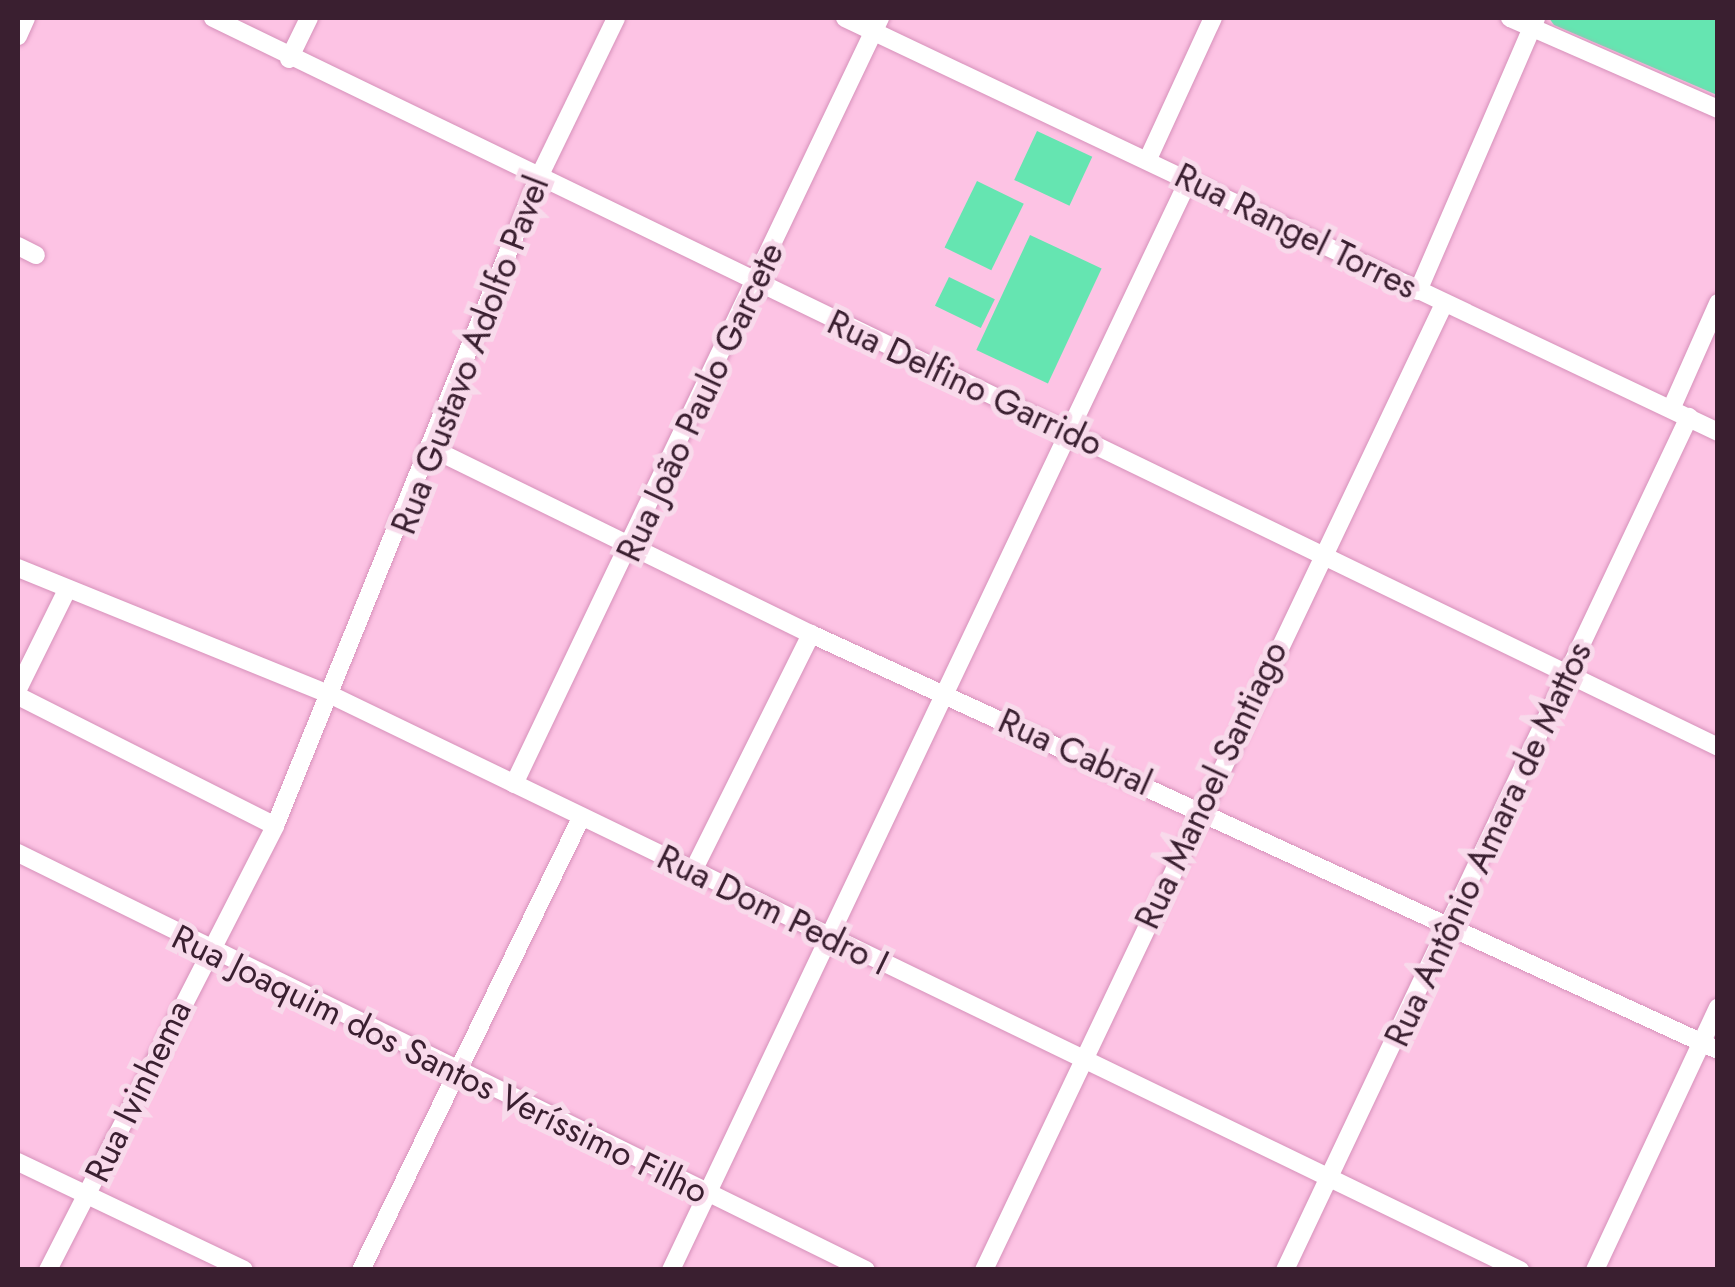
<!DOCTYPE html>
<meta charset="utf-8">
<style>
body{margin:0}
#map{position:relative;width:1735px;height:1287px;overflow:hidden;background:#fdc3e4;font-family:Jost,sans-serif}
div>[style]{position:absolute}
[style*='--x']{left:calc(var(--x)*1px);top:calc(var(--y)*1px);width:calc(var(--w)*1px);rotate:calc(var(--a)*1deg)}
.green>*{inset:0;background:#65e5b1;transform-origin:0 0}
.roads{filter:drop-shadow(0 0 2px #d691ba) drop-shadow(0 0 2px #d691ba)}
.street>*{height:18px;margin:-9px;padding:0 9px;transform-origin:9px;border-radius:9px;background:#fff}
span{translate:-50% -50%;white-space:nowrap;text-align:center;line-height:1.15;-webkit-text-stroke:10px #f8daeb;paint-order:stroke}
.street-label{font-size:35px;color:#3a1f30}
.frame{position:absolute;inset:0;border:20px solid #3a1f30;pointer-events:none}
</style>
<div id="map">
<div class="green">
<i style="clip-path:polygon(1549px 18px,1717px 18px,1717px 95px,1554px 25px)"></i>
<i style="left:1037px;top:131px;width:61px;height:54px;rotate:25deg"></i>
<i style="left:977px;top:181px;width:52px;height:74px;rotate:26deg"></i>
<i style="left:1030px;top:235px;width:79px;height:127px;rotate:25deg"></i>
<i style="left:949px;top:277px;width:51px;height:32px;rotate:26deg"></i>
</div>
<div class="roads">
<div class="street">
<i style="--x:213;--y:18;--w:1672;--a:25.84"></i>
<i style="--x:845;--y:18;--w:966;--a:25.37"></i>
<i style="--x:1510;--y:18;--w:227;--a:23.6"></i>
<i style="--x:18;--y:36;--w:20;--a:-66"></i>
<i style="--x:289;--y:59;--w:46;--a:-64"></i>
<i style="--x:1148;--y:159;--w:155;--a:-65.3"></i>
<i style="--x:18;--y:246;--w:20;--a:27"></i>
<i style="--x:1418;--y:291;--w:297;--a:-66.6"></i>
<i style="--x:1672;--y:407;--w:114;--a:-66.1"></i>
<i style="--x:435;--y:450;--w:419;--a:26.1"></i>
<i style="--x:811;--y:634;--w:998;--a:24.64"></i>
<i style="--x:18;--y:568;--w:340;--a:22.1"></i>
<i style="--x:333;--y:696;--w:1319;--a:25.81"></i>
<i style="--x:18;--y:689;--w:106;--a:-63.7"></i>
<i style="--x:18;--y:696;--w:288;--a:26.8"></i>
<i style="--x:514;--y:784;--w:849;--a:-64.46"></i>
<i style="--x:18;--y:853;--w:945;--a:26.19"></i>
<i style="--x:693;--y:871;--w:265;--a:-63.5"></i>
<i style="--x:18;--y:1162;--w:250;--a:25.5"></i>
<i style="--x:48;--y:1270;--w:499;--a:-62.9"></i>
<i style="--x:275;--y:826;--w:696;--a:-67.89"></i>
<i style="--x:537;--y:181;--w:181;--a:-64.1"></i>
<i style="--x:361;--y:1270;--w:503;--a:-64.05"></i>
<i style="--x:671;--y:1270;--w:1208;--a:-64.6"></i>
<i style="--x:984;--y:1270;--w:1070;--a:-64.54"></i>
<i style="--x:1285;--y:1270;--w:944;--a:-64.66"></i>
<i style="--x:1595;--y:1270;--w:290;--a:-64.9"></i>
</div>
</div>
<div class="street-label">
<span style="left:1296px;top:231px;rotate:26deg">Rua Rangel Torres</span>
<span style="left:470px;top:355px;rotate:-69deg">Rua Gustavo Adolfo Pavel</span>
<span style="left:965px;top:383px;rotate:25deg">Rua Delfino Garrido</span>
<span style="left:700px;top:402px;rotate:-65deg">Rua João Paulo Garcete</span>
<span style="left:1075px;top:752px;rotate:24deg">Rua Cabral</span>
<span style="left:1211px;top:785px;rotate:-65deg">Rua Manoel Santiago</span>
<span style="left:1488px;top:844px;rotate:-65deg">Rua Antônio Amara de Mattos</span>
<span style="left:773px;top:910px;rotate:26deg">Rua Dom Pedro I</span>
<span style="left:440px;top:1064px;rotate:26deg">Rua Joaquim dos Santos Veríssimo Filho</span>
<span style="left:138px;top:1091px;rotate:-64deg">Rua Ivinhema</span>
</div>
<div class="frame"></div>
</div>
